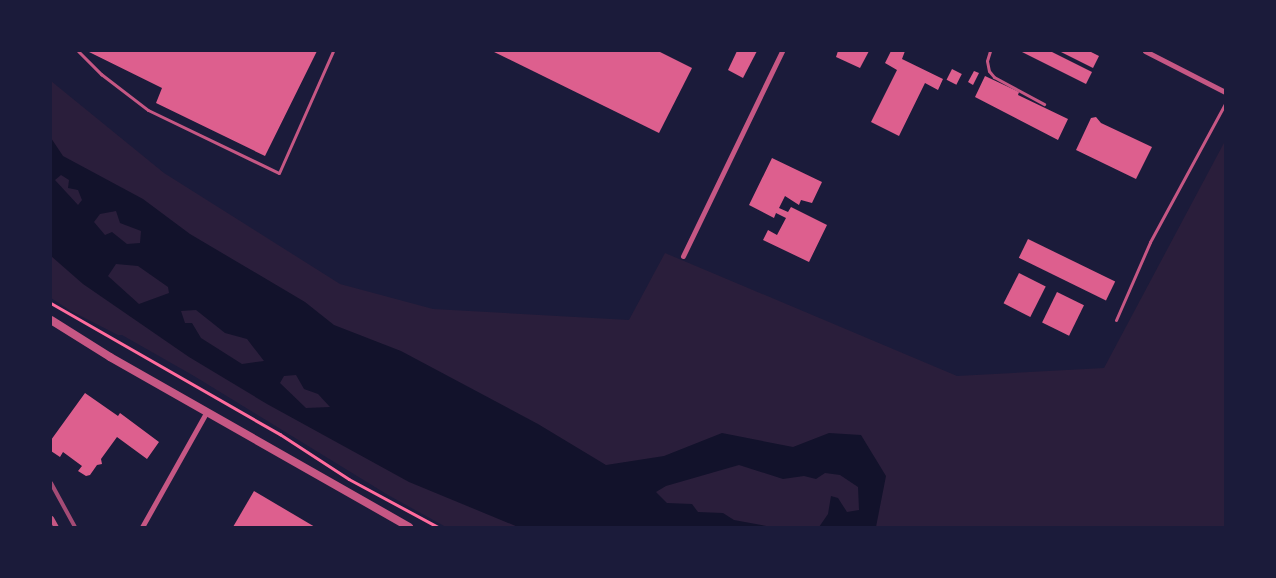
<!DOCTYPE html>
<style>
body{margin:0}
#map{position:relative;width:1276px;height:578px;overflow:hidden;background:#1b1b3a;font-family:Figtree,sans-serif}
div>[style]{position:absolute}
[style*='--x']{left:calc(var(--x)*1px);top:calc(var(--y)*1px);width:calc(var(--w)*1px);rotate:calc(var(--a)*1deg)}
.green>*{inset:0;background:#2a1e3b}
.water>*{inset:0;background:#12122b}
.building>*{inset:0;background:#dd5f8e;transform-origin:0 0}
.path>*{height:2.5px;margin:-1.25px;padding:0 1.25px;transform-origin:1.25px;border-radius:1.25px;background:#ff6b9d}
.service>*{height:3px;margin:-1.5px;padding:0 1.5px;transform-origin:1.5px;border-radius:1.5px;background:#c65784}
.minor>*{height:5px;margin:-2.5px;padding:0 2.5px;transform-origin:2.5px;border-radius:2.5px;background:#c65784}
.tertiary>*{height:8px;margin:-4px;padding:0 4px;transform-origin:4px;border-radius:4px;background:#c65784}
.rail>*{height:4px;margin:-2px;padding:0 2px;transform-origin:2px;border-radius:2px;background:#a44b75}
span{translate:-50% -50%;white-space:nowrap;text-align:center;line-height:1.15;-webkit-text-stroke:5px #1b1b3a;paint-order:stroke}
.frame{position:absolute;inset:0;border:52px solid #1b1b3a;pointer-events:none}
</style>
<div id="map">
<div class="green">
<i style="clip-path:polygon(51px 81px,164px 173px,340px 284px,433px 309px,629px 320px,665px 253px,957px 376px,1104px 368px,1225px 141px,1225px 527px,446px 527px,388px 495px,194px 376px,122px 335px,118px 335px,71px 311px,51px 298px)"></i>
</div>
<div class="water">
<i style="clip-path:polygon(evenodd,51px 138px,63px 156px,143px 199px,190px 234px,305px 302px,334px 325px,401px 351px,538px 424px,606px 465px,664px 456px,722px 433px,793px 447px,829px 433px,861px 435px,886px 476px,876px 527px,819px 527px,828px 514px,831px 496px,838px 498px,847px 512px,859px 510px,858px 487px,840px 475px,825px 473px,816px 479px,804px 476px,783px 479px,739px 465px,666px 486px,656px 492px,667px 503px,692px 504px,698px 512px,723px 513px,734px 520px,772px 527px,518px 527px,409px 482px,267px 404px,189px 357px,83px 284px,51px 256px,51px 138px,61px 175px,69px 180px,68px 188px,78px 190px,82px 200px,78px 205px,55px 180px,61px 175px,51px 138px,116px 211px,120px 223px,141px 231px,140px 243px,127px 244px,112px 232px,105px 235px,94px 222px,100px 214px,116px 211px,51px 138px,116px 264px,138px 266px,168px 287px,169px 293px,139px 304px,108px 276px,116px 264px,51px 138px,196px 310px,225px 333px,247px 339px,264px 361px,242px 364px,201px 338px,192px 323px,185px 323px,181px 311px,196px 310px,51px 138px,296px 375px,304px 389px,318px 394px,330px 407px,306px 408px,280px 383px,284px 376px,296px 375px)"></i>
</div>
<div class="building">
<i style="clip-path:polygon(87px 51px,317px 51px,265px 156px,156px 103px,162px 88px)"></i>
<i style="clip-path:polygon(492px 51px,658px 51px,692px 68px,659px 133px)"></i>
<i style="clip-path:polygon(737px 51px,757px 51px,743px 78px,728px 70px)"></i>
<i style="clip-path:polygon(838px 51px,869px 51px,860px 68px,836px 57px)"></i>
<i style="clip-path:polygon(891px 51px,905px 51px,902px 59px,943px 79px,938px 90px,925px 83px,899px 136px,871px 122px,897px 70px,885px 63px)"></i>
<i style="clip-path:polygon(1020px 51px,1050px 51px,1092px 72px,1086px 84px)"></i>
<i style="clip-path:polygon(1059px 51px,1089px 51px,1099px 56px,1093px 68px)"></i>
<i style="left:952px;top:69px;width:11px;height:12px;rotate:27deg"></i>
<i style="clip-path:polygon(974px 71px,979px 73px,973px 85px,968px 82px)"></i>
<i style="clip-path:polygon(985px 76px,1019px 92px,1018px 95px,1068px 119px,1058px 140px,975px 97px)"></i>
<i style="clip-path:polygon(1096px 117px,1101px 123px,1152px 147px,1136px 179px,1076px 150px,1091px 118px)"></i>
<i style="clip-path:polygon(772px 158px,822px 182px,812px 203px,801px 200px,799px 205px,785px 196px,779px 208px,788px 212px,791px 207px,827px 225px,809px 262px,763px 240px,768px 230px,777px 235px,786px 218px,776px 213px,774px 218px,749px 205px)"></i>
<i style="left:1028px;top:239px;width:97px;height:21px;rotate:26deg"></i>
<i style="left:1019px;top:273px;width:30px;height:34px;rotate:27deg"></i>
<i style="left:1057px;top:292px;width:30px;height:34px;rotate:26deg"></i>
<i style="clip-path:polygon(85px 393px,118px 416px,120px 413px,159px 442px,147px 459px,117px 437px,101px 459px,102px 464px,97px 465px,90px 475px,86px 476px,78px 471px,82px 466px,63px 452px,60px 457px,51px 451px,51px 440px)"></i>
<i style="clip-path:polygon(254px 491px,315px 527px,233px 527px)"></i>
</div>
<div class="path">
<i style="--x:51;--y:303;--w:264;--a:29.8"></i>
<i style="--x:280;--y:434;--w:82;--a:33.1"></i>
<i style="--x:349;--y:479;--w:101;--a:28.3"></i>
</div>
<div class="service">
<i style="--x:78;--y:51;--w:33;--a:45"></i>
<i style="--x:101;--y:74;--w:59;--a:37.5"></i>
<i style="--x:148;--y:110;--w:145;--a:25.7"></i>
<i style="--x:279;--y:173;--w:133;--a:-66.1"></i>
<i style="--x:990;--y:51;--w:10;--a:107"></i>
<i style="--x:987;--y:61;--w:10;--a:79"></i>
<i style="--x:989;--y:71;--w:8;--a:50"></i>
<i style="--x:994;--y:77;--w:57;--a:28.4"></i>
<i style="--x:1116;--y:320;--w:85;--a:-66.4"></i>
<i style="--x:1150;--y:242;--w:157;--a:-61.5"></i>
</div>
<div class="minor">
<i style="--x:1145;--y:51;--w:90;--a:27.1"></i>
<i style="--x:683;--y:256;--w:228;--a:-64.2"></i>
<i style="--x:51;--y:518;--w:10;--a:61"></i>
<i style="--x:142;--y:527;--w:133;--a:-60.7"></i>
</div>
<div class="tertiary">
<i style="--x:51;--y:320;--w:70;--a:32.1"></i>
<i style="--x:110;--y:357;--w:344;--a:29.6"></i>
</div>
<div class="rail">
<i style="--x:51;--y:483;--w:50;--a:61.4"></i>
</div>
<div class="frame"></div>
</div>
